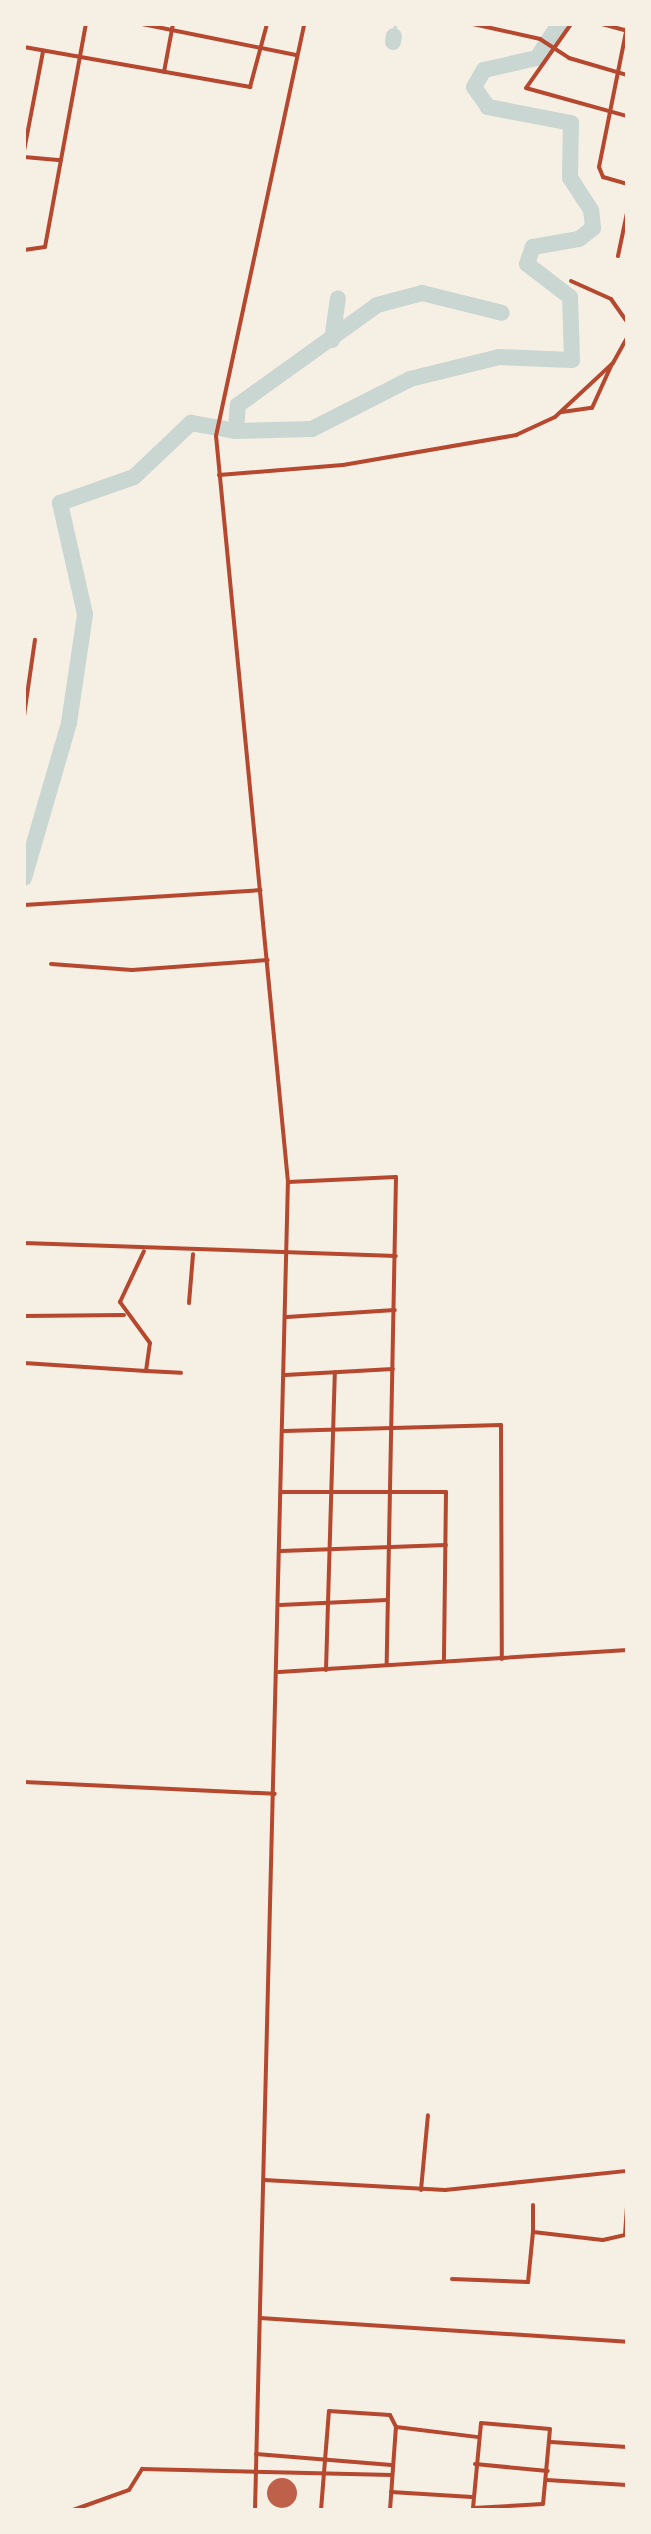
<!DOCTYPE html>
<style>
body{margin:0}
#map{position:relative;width:651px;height:2534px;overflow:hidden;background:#f6efe4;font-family:"Work Sans",sans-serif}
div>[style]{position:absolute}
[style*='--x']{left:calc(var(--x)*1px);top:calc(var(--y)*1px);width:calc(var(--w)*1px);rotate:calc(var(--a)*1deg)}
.stream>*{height:3px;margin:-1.5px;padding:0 1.5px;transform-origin:1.5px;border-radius:1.5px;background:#c9d6d2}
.river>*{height:16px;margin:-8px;padding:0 8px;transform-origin:8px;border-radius:8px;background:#c9d6d2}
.building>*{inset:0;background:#bf614a}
.round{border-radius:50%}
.minor>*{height:4px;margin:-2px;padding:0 2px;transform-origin:2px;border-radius:2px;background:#b5482f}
span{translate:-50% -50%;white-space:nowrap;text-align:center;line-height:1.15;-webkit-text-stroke:8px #f6efe4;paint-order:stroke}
.frame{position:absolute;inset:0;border:26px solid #f6efe4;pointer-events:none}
</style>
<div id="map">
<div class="stream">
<i style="--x:394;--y:36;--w:12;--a:-85"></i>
</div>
<div class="river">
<i style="--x:393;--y:42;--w:6;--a:-81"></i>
<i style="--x:332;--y:340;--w:42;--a:-81.9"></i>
<i style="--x:236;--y:431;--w:26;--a:-86"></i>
<i style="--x:238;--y:405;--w:171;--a:-35.7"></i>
<i style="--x:377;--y:305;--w:47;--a:-14.9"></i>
<i style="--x:422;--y:293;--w:82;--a:14"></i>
<i style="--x:24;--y:878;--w:161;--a:-73.8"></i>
<i style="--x:69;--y:723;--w:110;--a:-81.6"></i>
<i style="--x:85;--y:614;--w:114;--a:-102.7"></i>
<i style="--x:60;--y:503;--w:78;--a:-19.4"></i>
<i style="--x:134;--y:477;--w:79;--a:-43.5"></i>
<i style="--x:191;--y:423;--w:46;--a:10.1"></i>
<i style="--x:236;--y:431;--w:76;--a:-1.5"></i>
<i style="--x:312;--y:429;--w:110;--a:-27"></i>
<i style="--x:410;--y:379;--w:92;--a:-13.9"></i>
<i style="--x:499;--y:357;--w:73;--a:2.4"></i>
<i style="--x:572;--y:360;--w:63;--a:-91.8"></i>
<i style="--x:570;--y:297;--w:54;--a:-142.5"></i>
<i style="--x:527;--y:264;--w:18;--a:-71"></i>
<i style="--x:533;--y:247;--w:47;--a:-9.9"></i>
<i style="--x:579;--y:239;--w:18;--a:-38"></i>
<i style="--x:593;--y:228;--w:18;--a:-96"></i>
<i style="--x:591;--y:210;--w:38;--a:-123"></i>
<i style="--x:570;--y:178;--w:55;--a:-89"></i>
<i style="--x:571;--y:123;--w:85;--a:-169.1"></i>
<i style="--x:488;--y:107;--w:24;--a:-125"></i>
<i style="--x:474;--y:87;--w:20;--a:-60"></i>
<i style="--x:484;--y:70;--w:54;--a:-12.8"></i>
<i style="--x:537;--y:58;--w:40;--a:-57.1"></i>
</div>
<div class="building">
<i class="round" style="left:267px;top:2478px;width:30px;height:30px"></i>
</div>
<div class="minor">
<i style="--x:142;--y:24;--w:157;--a:11.4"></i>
<i style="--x:473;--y:24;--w:69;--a:12.6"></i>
<i style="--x:540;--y:39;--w:35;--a:33"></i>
<i style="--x:569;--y:58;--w:60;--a:16.3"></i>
<i style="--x:571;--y:24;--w:78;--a:125.1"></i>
<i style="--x:526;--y:88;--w:105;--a:15.5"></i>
<i style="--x:602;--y:24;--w:24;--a:15"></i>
<i style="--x:627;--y:27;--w:143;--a:101.3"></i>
<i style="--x:599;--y:167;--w:11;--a:68"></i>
<i style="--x:603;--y:177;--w:25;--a:16"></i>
<i style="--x:24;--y:47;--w:230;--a:10"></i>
<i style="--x:250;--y:87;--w:65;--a:-74.9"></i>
<i style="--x:164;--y:72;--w:49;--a:-79.4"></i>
<i style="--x:24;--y:151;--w:102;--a:-79.2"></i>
<i style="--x:24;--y:157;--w:37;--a:5"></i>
<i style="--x:24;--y:250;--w:21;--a:-8"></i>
<i style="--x:45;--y:247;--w:227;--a:-79.6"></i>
<i style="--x:618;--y:256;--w:44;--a:-78.2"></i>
<i style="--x:571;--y:281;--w:44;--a:24.2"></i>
<i style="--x:611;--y:299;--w:28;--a:55"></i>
<i style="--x:562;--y:412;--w:30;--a:-8"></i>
<i style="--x:592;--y:408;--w:48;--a:-65.6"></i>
<i style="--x:219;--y:475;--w:124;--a:-4.6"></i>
<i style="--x:343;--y:465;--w:176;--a:-9.8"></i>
<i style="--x:516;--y:435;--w:43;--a:-24.8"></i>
<i style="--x:555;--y:417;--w:79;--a:-43"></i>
<i style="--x:613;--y:363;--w:29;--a:-61"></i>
<i style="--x:24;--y:716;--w:77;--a:-81.8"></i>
<i style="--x:24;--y:905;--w:237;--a:-3.6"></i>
<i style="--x:51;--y:964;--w:81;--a:4.2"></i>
<i style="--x:132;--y:970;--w:136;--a:-4.2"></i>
<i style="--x:288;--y:1182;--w:108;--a:-2.7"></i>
<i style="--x:396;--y:1177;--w:488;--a:91.1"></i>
<i style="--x:24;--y:1243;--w:372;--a:2"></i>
<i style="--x:189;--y:1303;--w:49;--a:-85.3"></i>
<i style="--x:24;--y:1316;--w:100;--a:-0.6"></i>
<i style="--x:287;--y:1317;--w:108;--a:-3.7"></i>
<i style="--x:24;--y:1363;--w:122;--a:3.8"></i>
<i style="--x:146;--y:1371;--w:28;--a:-82"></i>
<i style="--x:150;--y:1343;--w:51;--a:-126.2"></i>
<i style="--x:120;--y:1302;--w:56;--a:-64.8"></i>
<i style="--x:146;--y:1371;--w:35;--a:3"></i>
<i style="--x:285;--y:1375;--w:108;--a:-3.2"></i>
<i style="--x:284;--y:1431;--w:217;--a:-1.6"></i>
<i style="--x:501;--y:1425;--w:234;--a:89.8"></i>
<i style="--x:282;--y:1492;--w:164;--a:0"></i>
<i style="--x:446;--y:1492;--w:169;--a:90.7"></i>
<i style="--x:281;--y:1551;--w:165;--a:-2.1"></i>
<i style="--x:280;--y:1605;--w:107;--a:-2.7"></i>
<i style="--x:326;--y:1670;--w:298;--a:-88.3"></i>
<i style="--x:279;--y:1672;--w:349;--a:-3.6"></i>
<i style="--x:24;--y:1782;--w:251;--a:2.7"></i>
<i style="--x:627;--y:2096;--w:3;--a:90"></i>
<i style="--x:264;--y:2180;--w:181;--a:3.2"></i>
<i style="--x:445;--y:2190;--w:183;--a:-6"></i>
<i style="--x:421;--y:2190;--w:75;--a:-84.7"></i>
<i style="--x:533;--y:2205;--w:27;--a:90"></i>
<i style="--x:533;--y:2232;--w:70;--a:6.5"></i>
<i style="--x:603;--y:2240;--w:23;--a:-13"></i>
<i style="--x:625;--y:2235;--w:30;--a:-86"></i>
<i style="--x:452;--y:2279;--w:76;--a:2.3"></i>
<i style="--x:528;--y:2282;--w:50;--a:-84.3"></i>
<i style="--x:260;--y:2318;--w:368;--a:3.7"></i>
<i style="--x:481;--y:2423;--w:69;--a:5"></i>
<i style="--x:550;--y:2429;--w:75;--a:95.3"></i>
<i style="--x:543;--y:2504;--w:70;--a:176.7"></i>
<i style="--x:473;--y:2508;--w:85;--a:-84.6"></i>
<i style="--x:551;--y:2442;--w:76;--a:3.8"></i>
<i style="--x:256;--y:2454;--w:136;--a:4.6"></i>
<i style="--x:475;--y:2464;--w:73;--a:5.5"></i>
<i style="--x:547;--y:2480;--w:80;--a:3.6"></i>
<i style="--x:391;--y:2492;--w:81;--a:3.5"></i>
<i style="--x:73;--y:2510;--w:59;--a:-19.7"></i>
<i style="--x:129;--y:2490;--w:25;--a:-58"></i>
<i style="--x:142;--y:2469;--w:250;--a:1.4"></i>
<i style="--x:255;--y:2510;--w:1328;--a:-88.58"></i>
<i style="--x:288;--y:1182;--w:749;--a:-95.51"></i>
<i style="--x:216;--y:436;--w:421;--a:-77.9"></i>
<i style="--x:321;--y:2510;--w:99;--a:-85.4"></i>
<i style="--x:329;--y:2411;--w:61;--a:3.8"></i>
<i style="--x:390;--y:2415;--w:13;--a:63"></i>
<i style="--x:390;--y:2510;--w:83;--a:-85.9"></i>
<i style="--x:396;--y:2427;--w:83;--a:7"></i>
</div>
<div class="frame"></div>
</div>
